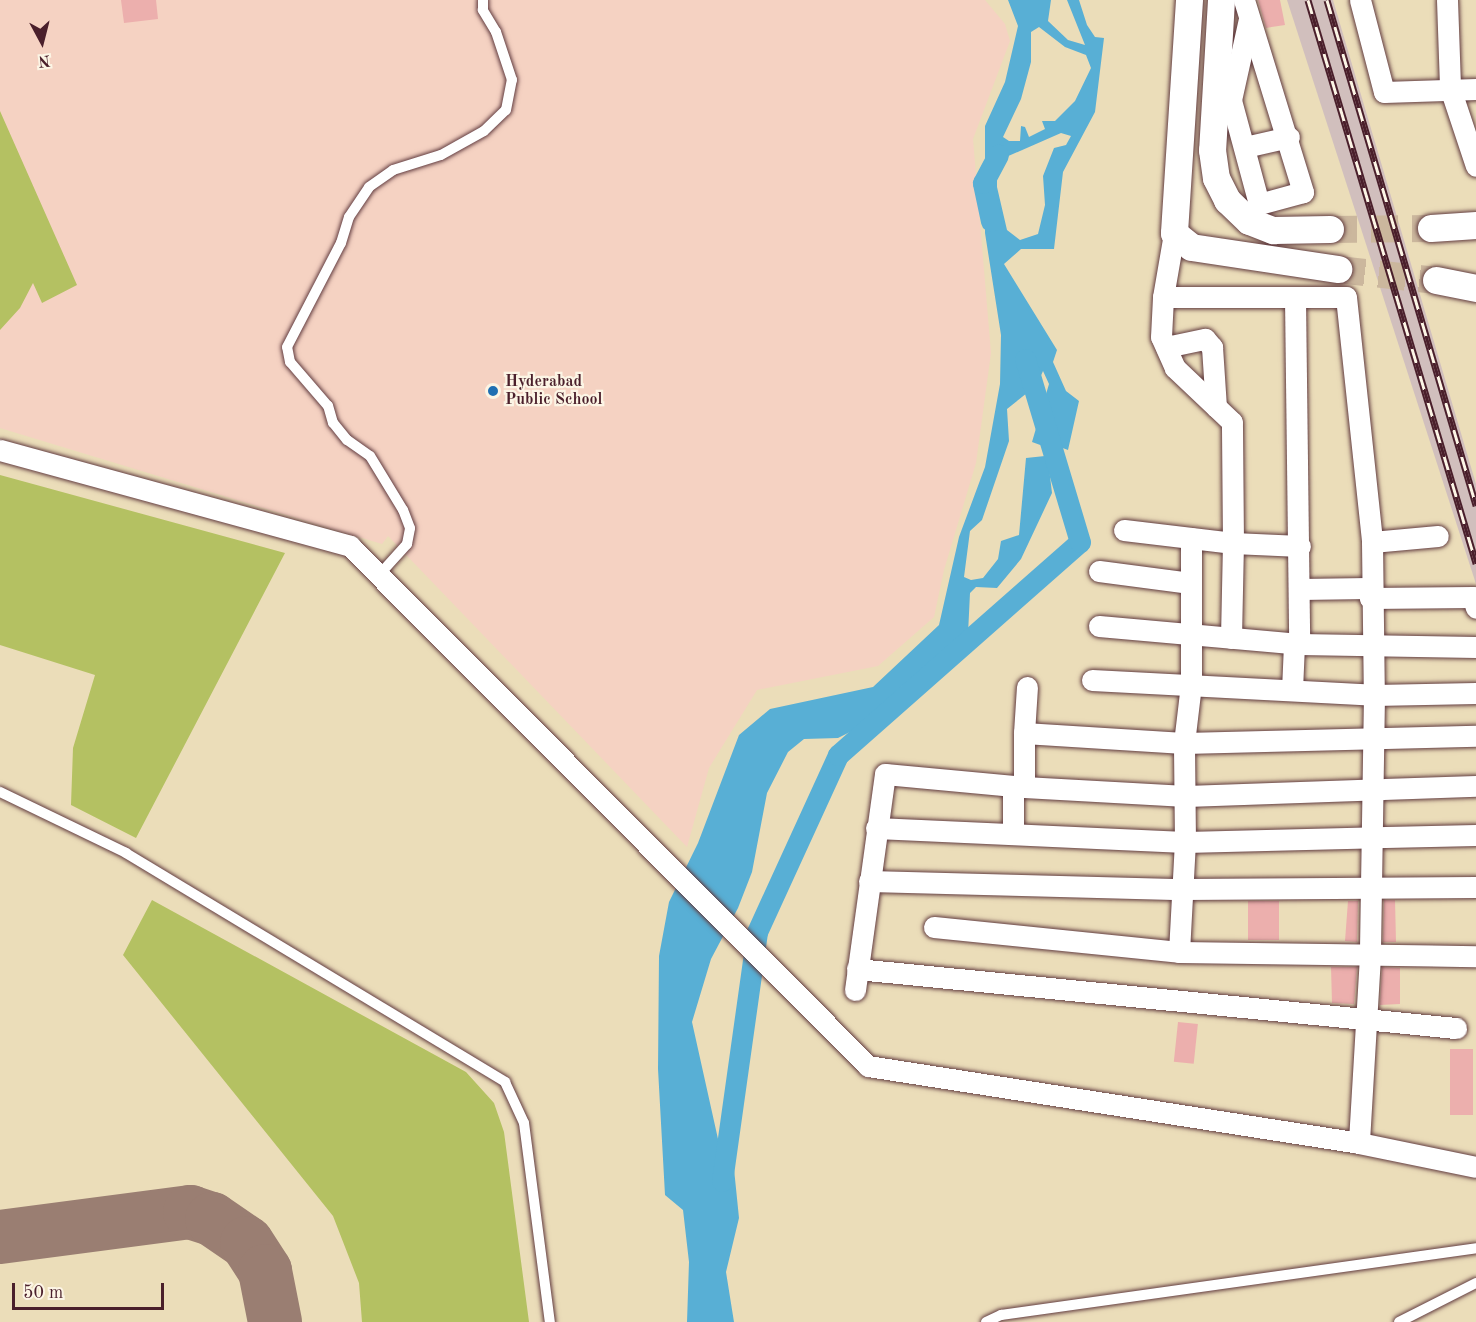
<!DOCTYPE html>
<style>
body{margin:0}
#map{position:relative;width:1476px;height:1322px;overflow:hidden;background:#ebddb9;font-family:"Old Standard TT",serif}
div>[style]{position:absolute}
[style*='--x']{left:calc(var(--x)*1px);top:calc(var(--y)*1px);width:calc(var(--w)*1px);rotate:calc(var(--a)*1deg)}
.built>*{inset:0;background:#f5d2c2}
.industrial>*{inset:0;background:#d1bfbd}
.green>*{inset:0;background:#b4c162}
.water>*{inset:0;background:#58afd5}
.canal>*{height:21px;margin:-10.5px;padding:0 10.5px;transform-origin:10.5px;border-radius:10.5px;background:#58afd5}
.taxiway>*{height:54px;margin:-27px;padding:0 27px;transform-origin:27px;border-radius:27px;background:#9a7e72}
.building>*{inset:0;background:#ecafad;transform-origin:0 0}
.tertiary-tunnel>*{height:27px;margin-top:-13.5px;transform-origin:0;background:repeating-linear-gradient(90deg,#cbb79d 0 27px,transparent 0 41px)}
.roads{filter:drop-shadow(0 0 2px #623c40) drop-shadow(0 0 2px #623c40)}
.service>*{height:10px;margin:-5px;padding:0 5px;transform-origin:5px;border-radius:5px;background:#fff}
.minor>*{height:21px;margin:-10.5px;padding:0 10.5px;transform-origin:10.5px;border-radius:10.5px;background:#fff}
.tertiary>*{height:27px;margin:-13.5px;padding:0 13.5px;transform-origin:13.5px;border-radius:13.5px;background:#fff}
.rail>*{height:7px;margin-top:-3.5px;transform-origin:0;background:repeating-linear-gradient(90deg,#fcf5e5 0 14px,#4a1f2b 0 28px);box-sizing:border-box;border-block:2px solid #4a1f2b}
.dots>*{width:16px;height:16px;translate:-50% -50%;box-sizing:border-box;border:3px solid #fcf5e5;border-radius:50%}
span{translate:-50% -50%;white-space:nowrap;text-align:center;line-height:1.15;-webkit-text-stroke:4.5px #fcf5e5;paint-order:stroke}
.poi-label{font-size:16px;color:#4a1f2b;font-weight:700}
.left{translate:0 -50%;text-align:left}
.north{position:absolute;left:12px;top:12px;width:60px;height:60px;-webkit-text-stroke:4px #fcf5e5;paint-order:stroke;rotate:173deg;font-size:16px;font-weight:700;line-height:24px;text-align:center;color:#4a1f2b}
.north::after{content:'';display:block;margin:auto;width:21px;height:27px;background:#4a1f2b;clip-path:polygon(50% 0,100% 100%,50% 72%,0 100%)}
.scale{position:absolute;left:12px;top:1283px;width:152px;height:27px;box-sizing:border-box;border:3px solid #4a1f2b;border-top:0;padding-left:8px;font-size:18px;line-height:21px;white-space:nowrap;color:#4a1f2b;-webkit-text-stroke:4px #fcf5e5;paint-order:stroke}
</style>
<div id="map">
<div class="built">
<i style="clip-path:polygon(0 0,985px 0,1005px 24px,1010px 41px,973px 139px,991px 353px,976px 463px,944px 570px,934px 617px,878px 666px,757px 690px,709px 768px,687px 847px,388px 536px,382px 544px,0 428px)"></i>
</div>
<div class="industrial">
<i style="clip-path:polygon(1287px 0,1333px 0,1476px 484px,1476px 584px)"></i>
</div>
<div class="green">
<i style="clip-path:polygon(0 111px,77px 285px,42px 303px,33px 283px,20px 308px,0 330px)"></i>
<i style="clip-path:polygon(0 475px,285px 553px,136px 838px,71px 805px,73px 748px,95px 675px,0 645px)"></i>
<i style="clip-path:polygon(152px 900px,466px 1072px,494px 1103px,504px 1132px,529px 1322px,362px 1322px,359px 1283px,333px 1216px,123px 955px)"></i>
</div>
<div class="water">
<i style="clip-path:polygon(evenodd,1008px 0,1051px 0,1048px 21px,1068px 40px,1085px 45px,1067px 0,1079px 0,1087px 25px,1095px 37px,1104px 38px,1095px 112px,1063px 172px,1054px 249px,1021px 249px,1004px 264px,1057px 350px,1053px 362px,1066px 391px,1079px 401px,1068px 450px,1060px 447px,1055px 453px,1061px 464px,1049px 468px,1052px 493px,1021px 559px,997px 588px,976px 587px,970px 593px,968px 634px,900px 688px,860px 727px,838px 738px,804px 739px,788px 752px,767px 793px,752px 872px,738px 908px,711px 959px,692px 1022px,720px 1148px,733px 1159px,739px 1218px,726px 1272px,734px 1322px,687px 1322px,689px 1262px,683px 1210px,665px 1195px,658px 1069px,659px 956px,669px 902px,698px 843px,739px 735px,770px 709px,873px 687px,939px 625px,959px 537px,985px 467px,1000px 384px,1001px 335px,985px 233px,985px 126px,1005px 82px,1018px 26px,1008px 0,1039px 27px,1065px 47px,1086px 55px,1091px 68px,1075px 101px,1055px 121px,1042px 121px,1045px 129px,1029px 137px,1025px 127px,1021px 126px,1020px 141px,1009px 141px,1003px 137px,1021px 99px,1031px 62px,1031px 32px,1039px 27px,1008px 0,1061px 133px,1071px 136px,1066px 145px,1054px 148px,1043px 176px,1045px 205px,1038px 234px,1020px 240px,1007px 230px,997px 187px,997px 161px,1061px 133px,1008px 0,1043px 371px,1049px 384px,1032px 442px,1043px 446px,1045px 456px,1026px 458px,1019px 535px,1001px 541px,998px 559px,983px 578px,971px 580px,964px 577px,970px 531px,982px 520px,1009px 441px,1007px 409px,1037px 385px,1043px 371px)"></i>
</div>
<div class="canal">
<i style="--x:991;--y:221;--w:39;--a:-102"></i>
<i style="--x:983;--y:183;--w:32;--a:-62"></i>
<i style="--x:722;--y:1181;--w:251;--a:-82"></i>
<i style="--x:757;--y:932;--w:195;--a:-65.4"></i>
<i style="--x:838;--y:755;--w:322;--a:-41.4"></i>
<i style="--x:1080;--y:542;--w:191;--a:-106.7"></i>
</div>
<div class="taxiway">
<i style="--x:0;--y:1237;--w:192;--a:-7.5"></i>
<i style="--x:190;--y:1212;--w:23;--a:18"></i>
<i style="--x:212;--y:1219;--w:42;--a:34.4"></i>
<i style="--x:247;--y:1243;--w:33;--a:57"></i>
<i style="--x:265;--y:1271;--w:52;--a:78.9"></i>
</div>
<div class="building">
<i style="clip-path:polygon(121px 0,156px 0,158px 19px,124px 23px)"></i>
<i style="clip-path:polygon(1258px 0,1280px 0,1285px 25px,1266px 28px)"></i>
<i style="clip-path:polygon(1384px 900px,1395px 900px,1396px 942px,1383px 942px)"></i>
<i style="left:1248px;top:901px;width:31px;height:39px"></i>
<i style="clip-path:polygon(1348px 901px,1358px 901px,1357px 942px,1345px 941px)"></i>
<i style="clip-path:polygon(1331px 967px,1357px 967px,1354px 1004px,1332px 1003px)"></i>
<i style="clip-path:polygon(1382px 967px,1400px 968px,1400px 1004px,1380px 1005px)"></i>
<i style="left:1178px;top:1022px;width:20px;height:40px;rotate:6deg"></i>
<i style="left:1450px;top:1049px;width:23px;height:66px"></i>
</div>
<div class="tertiary-tunnel">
<i style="--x:1330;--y:229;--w:101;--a:-0.6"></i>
<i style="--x:1338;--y:269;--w:99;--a:6.4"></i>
</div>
<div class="roads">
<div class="service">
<i style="--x:379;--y:575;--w:42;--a:-47.9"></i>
<i style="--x:407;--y:544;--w:16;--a:-79"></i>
<i style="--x:410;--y:528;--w:19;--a:-111"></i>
<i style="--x:403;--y:510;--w:63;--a:-121.4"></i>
<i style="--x:370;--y:456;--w:28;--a:-145"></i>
<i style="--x:347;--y:440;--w:22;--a:-129"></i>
<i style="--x:333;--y:423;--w:18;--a:-106"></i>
<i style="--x:328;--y:406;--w:58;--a:-130.8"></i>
<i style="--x:290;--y:362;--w:15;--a:-101"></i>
<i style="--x:287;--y:347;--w:117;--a:-62.6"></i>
<i style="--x:341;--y:243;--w:27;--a:-73"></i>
<i style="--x:349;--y:217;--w:36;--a:-56"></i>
<i style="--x:369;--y:187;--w:29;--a:-35"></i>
<i style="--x:393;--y:170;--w:50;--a:-17.4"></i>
<i style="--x:441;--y:155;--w:49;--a:-29.2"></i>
<i style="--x:484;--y:131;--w:30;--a:-44"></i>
<i style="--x:506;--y:110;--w:31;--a:-79"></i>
<i style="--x:512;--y:80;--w:51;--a:-108.4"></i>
<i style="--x:496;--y:32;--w:26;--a:-121"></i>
<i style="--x:483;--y:10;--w:10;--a:-90"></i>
<i style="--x:0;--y:792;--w:140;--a:25.8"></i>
<i style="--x:126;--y:853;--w:443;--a:31.1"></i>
<i style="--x:505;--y:1082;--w:45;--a:65.1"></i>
<i style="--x:524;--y:1123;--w:201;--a:82.6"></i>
<i style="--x:986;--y:1322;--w:17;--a:-25"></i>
<i style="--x:1001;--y:1315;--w:480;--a:-8"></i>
<i style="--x:1399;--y:1322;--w:86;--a:-26.9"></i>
</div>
<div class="minor">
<i style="--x:1244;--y:0;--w:201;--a:72.9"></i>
<i style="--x:1303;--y:192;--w:46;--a:164.7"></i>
<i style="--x:1259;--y:204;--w:108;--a:-105.1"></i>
<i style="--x:1231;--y:100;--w:83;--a:-77.5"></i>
<i style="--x:1360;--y:0;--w:95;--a:75.4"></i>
<i style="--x:1384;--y:92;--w:92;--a:-1.9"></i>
<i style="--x:1447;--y:0;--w:88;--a:88"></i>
<i style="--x:1450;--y:88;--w:82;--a:71.6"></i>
<i style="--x:1245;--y:147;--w:45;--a:-12.8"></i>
<i style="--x:1163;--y:297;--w:183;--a:0"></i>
<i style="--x:1346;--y:297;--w:246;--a:83.9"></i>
<i style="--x:1372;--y:542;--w:153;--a:89.3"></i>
<i style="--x:1374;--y:695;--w:261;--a:90.9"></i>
<i style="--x:1370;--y:956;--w:187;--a:93.4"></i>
<i style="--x:1295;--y:298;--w:346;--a:89.3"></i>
<i style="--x:1166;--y:347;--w:40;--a:-12"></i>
<i style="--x:1205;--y:339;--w:11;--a:49"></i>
<i style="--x:1212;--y:347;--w:60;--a:86.2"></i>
<i style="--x:0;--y:450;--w:363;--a:15.3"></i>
<i style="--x:350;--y:546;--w:734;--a:45.11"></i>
<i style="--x:868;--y:1066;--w:497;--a:8.9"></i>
<i style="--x:1359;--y:1143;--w:119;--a:11.6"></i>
<i style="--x:1124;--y:530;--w:110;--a:6.8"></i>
<i style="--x:1233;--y:543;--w:121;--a:-90.5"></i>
<i style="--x:1232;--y:422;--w:79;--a:-136.5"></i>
<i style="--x:1175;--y:368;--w:34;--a:-114"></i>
<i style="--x:1161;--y:337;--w:40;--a:-87.1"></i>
<i style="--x:1163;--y:297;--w:65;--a:-80.2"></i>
<i style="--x:1372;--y:542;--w:66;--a:-5.2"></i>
<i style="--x:1099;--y:571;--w:92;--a:7.5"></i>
<i style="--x:1300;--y:589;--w:68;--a:-0.8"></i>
<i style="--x:1368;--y:588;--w:10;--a:79"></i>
<i style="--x:1370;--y:598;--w:103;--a:-0.6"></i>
<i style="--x:1473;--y:597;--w:11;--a:75"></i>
<i style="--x:1099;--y:626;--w:201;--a:5.1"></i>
<i style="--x:1299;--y:644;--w:177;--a:1"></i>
<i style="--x:1231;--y:638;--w:95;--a:-88.8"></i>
<i style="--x:1233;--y:543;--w:67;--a:2.6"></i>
<i style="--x:1092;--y:680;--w:282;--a:3"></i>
<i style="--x:1374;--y:695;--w:102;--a:-1.1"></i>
<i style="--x:1292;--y:690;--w:46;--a:-87.5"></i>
<i style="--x:1024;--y:733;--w:46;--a:-86.3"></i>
<i style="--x:1024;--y:787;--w:54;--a:-90"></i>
<i style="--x:1024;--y:733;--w:160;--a:3.6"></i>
<i style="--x:1184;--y:743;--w:292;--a:-1.4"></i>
<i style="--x:876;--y:828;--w:309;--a:2.6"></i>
<i style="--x:1185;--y:842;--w:291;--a:-1.4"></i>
<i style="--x:1013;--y:834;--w:48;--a:-90"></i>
<i style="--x:869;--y:881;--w:314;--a:1.5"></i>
<i style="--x:1183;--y:889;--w:293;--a:-0.4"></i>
<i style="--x:934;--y:927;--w:246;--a:5.8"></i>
<i style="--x:1179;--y:952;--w:297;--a:0.8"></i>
<i style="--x:1179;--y:952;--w:110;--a:-86.9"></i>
<i style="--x:1185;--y:842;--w:99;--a:-90.6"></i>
<i style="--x:1184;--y:743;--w:59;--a:-83.2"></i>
<i style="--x:1191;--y:684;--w:146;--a:-90"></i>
<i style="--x:857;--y:969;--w:602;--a:5.63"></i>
<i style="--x:855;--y:990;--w:218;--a:-82.1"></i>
<i style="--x:885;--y:774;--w:140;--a:5.3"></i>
<i style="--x:1024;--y:787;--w:162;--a:3.2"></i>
<i style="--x:1186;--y:796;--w:290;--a:-2"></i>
</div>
<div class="tertiary">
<i style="--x:1189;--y:0;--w:233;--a:93.7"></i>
<i style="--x:1174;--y:233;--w:22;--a:39"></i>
<i style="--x:1191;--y:247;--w:149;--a:8.5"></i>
<i style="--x:1221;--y:0;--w:150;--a:93.4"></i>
<i style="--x:1212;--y:150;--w:28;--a:82"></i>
<i style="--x:1216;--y:178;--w:25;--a:63"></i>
<i style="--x:1227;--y:200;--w:30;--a:44"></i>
<i style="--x:1249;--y:221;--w:26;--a:21"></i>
<i style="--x:1273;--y:230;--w:57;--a:-1"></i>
<i style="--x:1431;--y:228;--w:45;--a:-3.8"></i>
<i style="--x:1436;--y:280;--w:41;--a:11.3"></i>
</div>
</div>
<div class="rail">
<i style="--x:1308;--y:0;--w:588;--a:73.38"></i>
<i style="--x:1327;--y:0;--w:527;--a:73.56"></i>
</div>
<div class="dots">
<i style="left:493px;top:391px;background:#1f6fb2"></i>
</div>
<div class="poi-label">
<span class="left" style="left:505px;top:391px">Hyderabad<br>Public School</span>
</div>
<div class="north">N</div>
<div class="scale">50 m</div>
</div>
